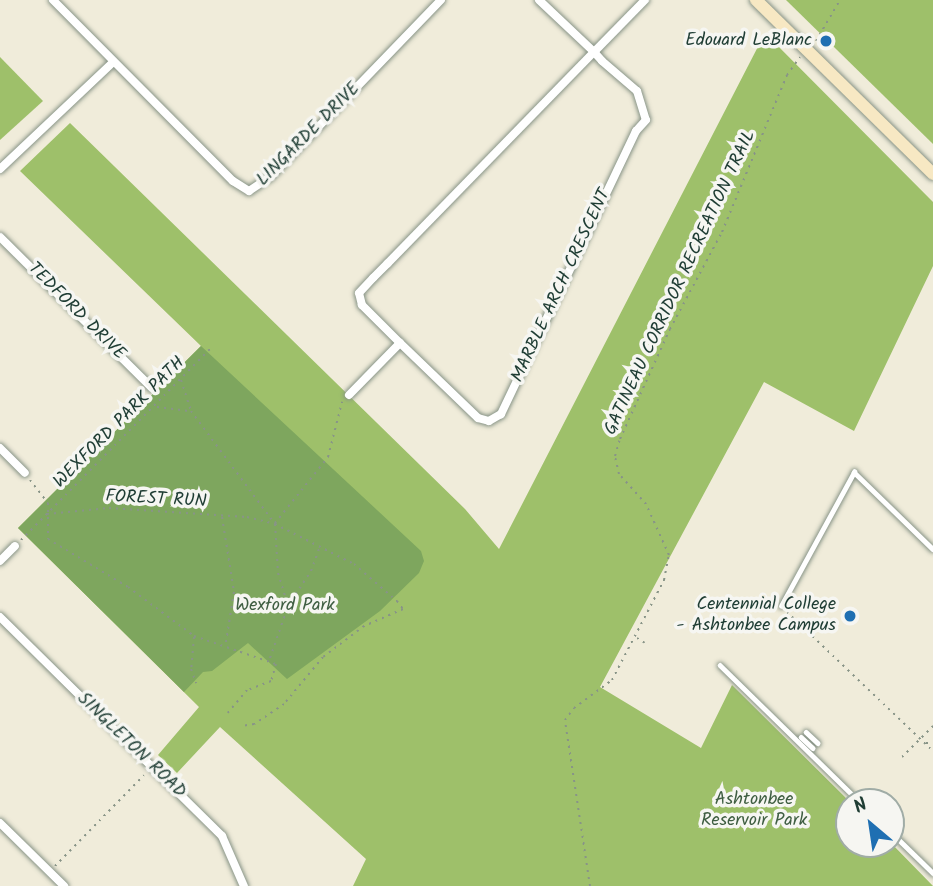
<!DOCTYPE html>
<style>
body{margin:0}
#map{position:relative;width:933px;height:886px;overflow:hidden;background:#f0ecda;font-family:Kalam,sans-serif}
div>[style]{position:absolute}
[style*='--x']{left:calc(var(--x)*1px);top:calc(var(--y)*1px);width:calc(var(--w)*1px);rotate:calc(var(--a)*1deg)}
.green>*{inset:0;background:#9ec06a}
.forest>*{inset:0;background:#7ea65e}
.path>*{height:2px;margin-top:-1px;transform-origin:0;background:repeating-linear-gradient(90deg,#889487 0 2px,transparent 0 7px)}
.roads{filter:drop-shadow(0 0 2px #889487) drop-shadow(0 0 2px #889487)}
.service>*{height:4.5px;margin:-2.25px;padding:0 2.25px;transform-origin:2.25px;border-radius:2.25px;background:#fff}
.minor>*{height:8px;margin:-4px;padding:0 4px;transform-origin:4px;border-radius:4px;background:#fff}
.secondary>*{height:12px;margin:-6px;padding:0 6px;transform-origin:6px;border-radius:6px;background:#f7e8c3}
.dots>*{width:19px;height:19px;translate:-50% -50%;box-sizing:border-box;border:4px solid #f6f6f2;border-radius:50%}
span{translate:-50% -50%;white-space:nowrap;text-align:center;line-height:1.15;-webkit-text-stroke:7px #f6f6f2;paint-order:stroke}
.poi-label{font-size:18px;color:#1f3d34}
.right{translate:-100% -50%;text-align:right}
.street-label{font-size:18px;color:#1f3d34}
.park-label{font-size:18px;color:#3f5e42}
.north{position:absolute;left:835px;top:788px;width:70px;height:70px;box-sizing:border-box;background:#f6f6f2;border:2px solid #a0aca6;border-radius:50%;rotate:331deg;font-size:19px;font-weight:700;line-height:28px;text-align:center;color:#1f3d34}
.north::after{content:'';display:block;margin:auto;width:24px;height:32px;background:#1f6fb2;clip-path:polygon(50% 0,100% 100%,50% 72%,0 100%)}
</style>
<div id="map">
<div class="green">
<i style="clip-path:polygon(786px 0,933px 0,933px 144px)"></i>
<i style="clip-path:polygon(765px 33px,933px 202px,933px 266px,854px 431px,764px 382px,600px 687px,701px 748px,732px 685px,850px 802px,849px 844px,891px 843px,933px 886px,353px 886px,366px 859px,220px 727px,177px 773px,158px 755px,199px 707px,18px 528px,201px 346px,20px 171px,70px 123px,465px 509px,499px 549px)"></i>
<i style="clip-path:polygon(0 57px,43px 101px,0 140px)"></i>
</div>
<div class="forest">
<i style="clip-path:polygon(201px 346px,421px 551px,424px 561px,419px 573px,380px 611px,287px 679px,248px 643px,212px 671px,203px 672px,184px 692px,18px 528px)"></i>
</div>
<div class="path">
<i style="--x:816;--y:41;--w:48;--a:-59.7"></i>
<i style="--x:181;--y:380;--w:33;--a:72"></i>
<i style="--x:191;--y:411;--w:141;--a:53.4"></i>
<i style="--x:275;--y:524;--w:49;--a:86.5"></i>
<i style="--x:278;--y:573;--w:34;--a:73"></i>
<i style="--x:157;--y:407;--w:32;--a:7"></i>
<i style="--x:30;--y:480;--w:29;--a:52"></i>
<i style="--x:48;--y:503;--w:36;--a:90"></i>
<i style="--x:48;--y:539;--w:93;--a:31"></i>
<i style="--x:128;--y:587;--w:82;--a:36.6"></i>
<i style="--x:194;--y:636;--w:87;--a:18.9"></i>
<i style="--x:276;--y:664;--w:18;--a:106"></i>
<i style="--x:271;--y:681;--w:26;--a:159"></i>
<i style="--x:247;--y:690;--w:30;--a:130"></i>
<i style="--x:47;--y:514;--w:62;--a:-5.5"></i>
<i style="--x:109;--y:508;--w:138;--a:3.7"></i>
<i style="--x:247;--y:517;--w:29;--a:14"></i>
<i style="--x:275;--y:524;--w:89;--a:26.9"></i>
<i style="--x:354;--y:564;--w:57;--a:40.7"></i>
<i style="--x:397;--y:601;--w:10;--a:53"></i>
<i style="--x:403;--y:609;--w:43;--a:156.4"></i>
<i style="--x:364;--y:626;--w:51;--a:142.9"></i>
<i style="--x:323;--y:657;--w:61;--a:129.7"></i>
<i style="--x:284;--y:704;--w:36;--a:146"></i>
<i style="--x:254;--y:724;--w:13;--a:171"></i>
<i style="--x:222;--y:517;--w:76;--a:80.9"></i>
<i style="--x:234;--y:592;--w:51;--a:99.1"></i>
<i style="--x:275;--y:523;--w:85;--a:-51.2"></i>
<i style="--x:328;--y:457;--w:57;--a:-75.7"></i>
<i style="--x:21;--y:540;--w:269;--a:-45.3"></i>
<i style="--x:787;--y:612;--w:202;--a:43.6"></i>
<i style="--x:194;--y:637;--w:32;--a:95"></i>
<i style="--x:191;--y:669;--w:15;--a:70"></i>
<i style="--x:637;--y:638;--w:9;--a:32"></i>
<i style="--x:270;--y:658;--w:55;--a:-70.9"></i>
<i style="--x:288;--y:606;--w:42;--a:-56.7"></i>
<i style="--x:311;--y:571;--w:27;--a:-70"></i>
<i style="--x:926;--y:743;--w:7;--a:0"></i>
<i style="--x:902;--y:757;--w:44;--a:-45"></i>
<i style="--x:55;--y:866;--w:127;--a:-45.6"></i>
<i style="--x:590;--y:886;--w:168;--a:-98.6"></i>
<i style="--x:565;--y:720;--w:15;--a:-53"></i>
<i style="--x:574;--y:708;--w:47;--a:-36.4"></i>
<i style="--x:612;--y:680;--w:113;--a:-62.5"></i>
<i style="--x:664;--y:580;--w:25;--a:-79"></i>
<i style="--x:669;--y:555;--w:56;--a:-114.3"></i>
<i style="--x:646;--y:504;--w:40;--a:-132"></i>
<i style="--x:619;--y:474;--w:18;--a:-103"></i>
<i style="--x:615;--y:456;--w:18;--a:-74"></i>
<i style="--x:620;--y:439;--w:121;--a:-65.6"></i>
<i style="--x:670;--y:329;--w:110;--a:-61.8"></i>
<i style="--x:722;--y:232;--w:170;--a:-67.5"></i>
<i style="--x:787;--y:75;--w:22;--a:-54"></i>
</div>
<div class="roads">
<div class="service">
<i style="--x:781;--y:606;--w:153;--a:-61.4"></i>
<i style="--x:854;--y:472;--w:110;--a:44.3"></i>
<i style="--x:720;--y:665;--w:196;--a:44.4"></i>
<i style="--x:806;--y:732;--w:16;--a:43"></i>
<i style="--x:801;--y:737;--w:16;--a:43"></i>
<i style="--x:891;--y:832;--w:59;--a:44.3"></i>
</div>
<div class="minor">
<i style="--x:53;--y:0;--w:255;--a:45.2"></i>
<i style="--x:233;--y:181;--w:19;--a:32"></i>
<i style="--x:249;--y:191;--w:25;--a:-34"></i>
<i style="--x:270;--y:177;--w:246;--a:-46"></i>
<i style="--x:539;--y:0;--w:76;--a:43.4"></i>
<i style="--x:594;--y:52;--w:12;--a:48"></i>
<i style="--x:602;--y:61;--w:46;--a:40.6"></i>
<i style="--x:637;--y:91;--w:30;--a:73"></i>
<i style="--x:646;--y:120;--w:15;--a:132"></i>
<i style="--x:636;--y:131;--w:314;--a:115.5"></i>
<i style="--x:501;--y:414;--w:14;--a:150"></i>
<i style="--x:489;--y:421;--w:11;--a:-165"></i>
<i style="--x:478;--y:418;--w:108;--a:-136.1"></i>
<i style="--x:400;--y:343;--w:54;--a:-135"></i>
<i style="--x:362;--y:305;--w:12;--a:-104"></i>
<i style="--x:359;--y:293;--w:21;--a:-47"></i>
<i style="--x:373;--y:278;--w:21;--a:-45"></i>
<i style="--x:388;--y:263;--w:295;--a:-45.7"></i>
<i style="--x:594;--y:52;--w:73;--a:-45.6"></i>
<i style="--x:0;--y:169;--w:156;--a:-43.4"></i>
<i style="--x:0;--y:237;--w:214;--a:44.8"></i>
<i style="--x:349;--y:395;--w:73;--a:-45.6"></i>
<i style="--x:0;--y:448;--w:35;--a:45"></i>
<i style="--x:0;--y:561;--w:21;--a:-45"></i>
<i style="--x:0;--y:617;--w:312;--a:44.6"></i>
<i style="--x:222;--y:836;--w:55;--a:66.3"></i>
<i style="--x:0;--y:823;--w:90;--a:44.5"></i>
</div>
<div class="secondary">
<i style="--x:756;--y:0;--w:248;--a:44.5"></i>
</div>
</div>
<div class="dots">
<i style="left:826px;top:41px;background:#1f6fb2"></i>
<i style="left:850px;top:616px;background:#1f6fb2"></i>
</div>
<div class="poi-label">
<span class="right" style="left:812px;top:41px">Edouard LeBlanc</span>
<span class="right" style="left:836px;top:616px">Centennial College<br>- Ashtonbee Campus</span>
</div>
<div class="street-label">
<span style="left:309px;top:135px;rotate:-45deg">LINGARDE DRIVE</span>
<span style="left:681px;top:283px;rotate:-65deg">GATINEAU CORRIDOR RECREATION TRAIL</span>
<span style="left:562px;top:286px;rotate:-65deg">MARBLE ARCH CRESCENT</span>
<span style="left:76px;top:312px;rotate:45deg">TEDFORD DRIVE</span>
<span style="left:120px;top:423px;rotate:-45deg">WEXFORD PARK PATH</span>
<span style="left:156px;top:500px;rotate:3deg">FOREST RUN</span>
<span style="left:131px;top:746px;rotate:44deg">SINGLETON ROAD</span>
</div>
<div class="park-label">
<span style="left:285px;top:606px">Wexford Park</span>
<span style="left:754px;top:811px">Ashtonbee<br>Reservoir Park</span>
</div>
<div class="north">N</div>
</div>
